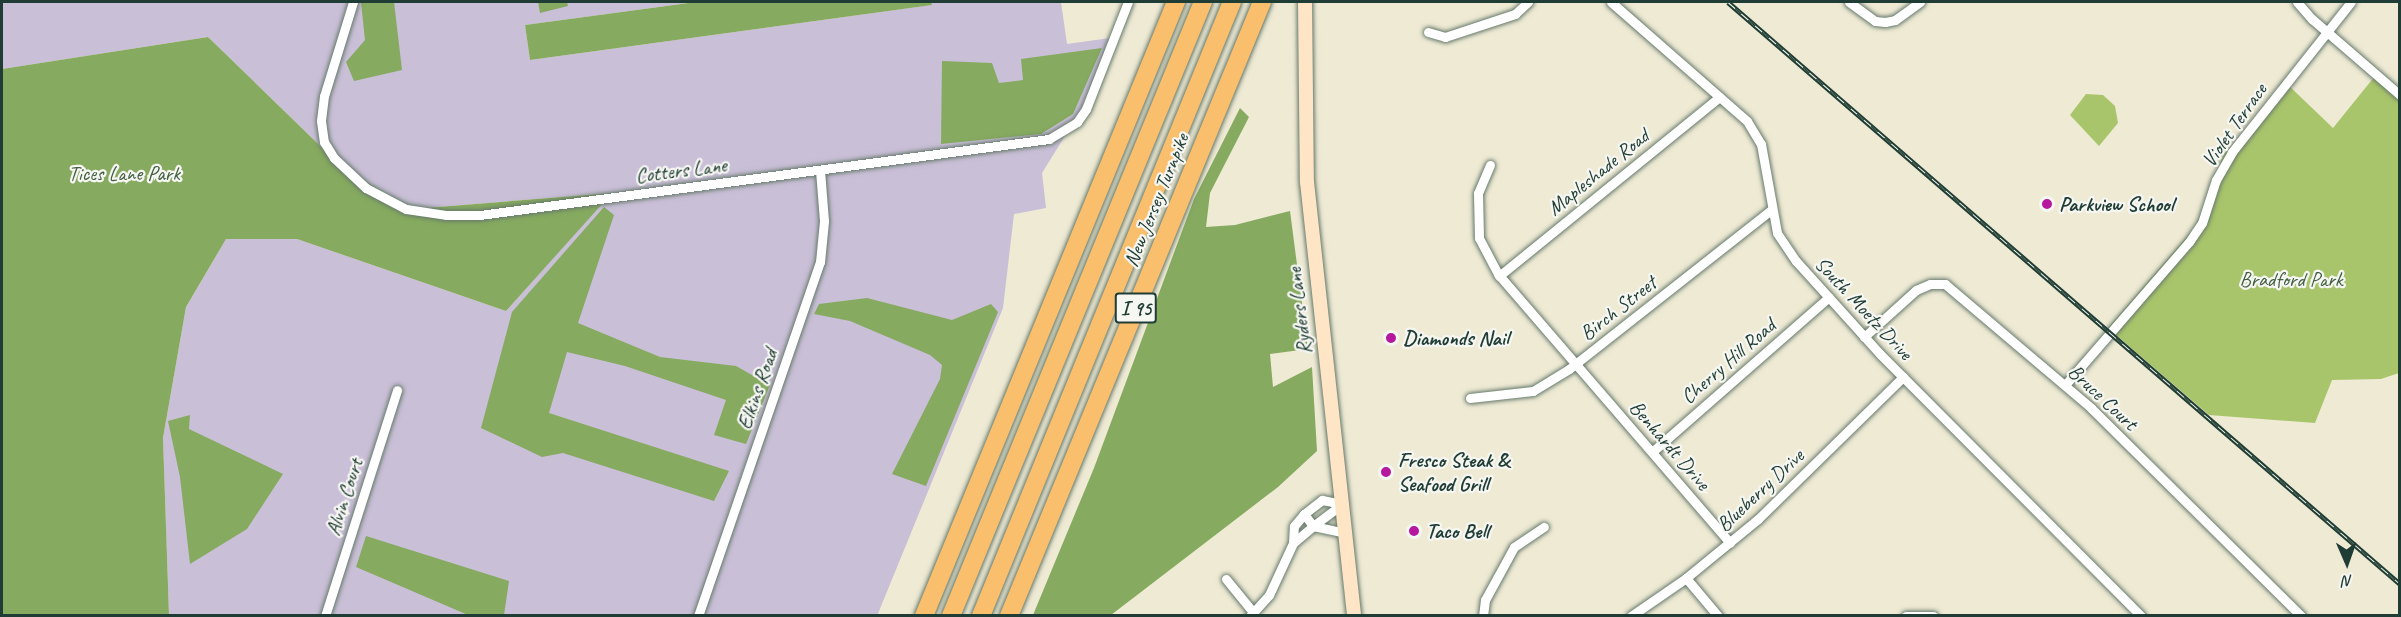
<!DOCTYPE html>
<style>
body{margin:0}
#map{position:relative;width:2401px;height:617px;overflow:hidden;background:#eeead4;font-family:Caveat,sans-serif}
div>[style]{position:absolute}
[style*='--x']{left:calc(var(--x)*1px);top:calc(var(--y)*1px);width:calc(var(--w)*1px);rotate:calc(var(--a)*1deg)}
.industrial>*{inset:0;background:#c9bfd7}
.green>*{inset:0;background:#a9c56b}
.forest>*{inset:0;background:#86aa5f}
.roads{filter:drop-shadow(0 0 2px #677a6c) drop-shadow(0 0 2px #677a6c)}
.minor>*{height:9px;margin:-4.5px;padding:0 4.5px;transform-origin:4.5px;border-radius:4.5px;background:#fff}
.secondary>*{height:14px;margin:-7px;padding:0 7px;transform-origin:7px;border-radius:7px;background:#fde5c5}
.motorway>*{height:18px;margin:-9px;padding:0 9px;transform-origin:9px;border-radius:9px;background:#f9bf6d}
.rail>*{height:5px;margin-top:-2.5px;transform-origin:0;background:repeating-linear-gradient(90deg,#f6f6f2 0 9px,#1f3d34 0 18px);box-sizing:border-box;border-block:2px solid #1f3d34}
.dots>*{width:16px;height:16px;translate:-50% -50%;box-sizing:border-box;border:3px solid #f6f6f2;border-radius:50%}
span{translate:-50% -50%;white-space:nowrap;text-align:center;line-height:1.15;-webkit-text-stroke:4.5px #f6f6f2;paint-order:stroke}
.shield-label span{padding:2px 4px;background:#f6f6f2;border:2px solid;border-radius:4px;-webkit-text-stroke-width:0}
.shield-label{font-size:20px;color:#1f3d34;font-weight:700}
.street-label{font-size:21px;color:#1f3d34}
.park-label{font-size:21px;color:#425f42}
.poi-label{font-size:21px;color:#1f3d34;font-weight:700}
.left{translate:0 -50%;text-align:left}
.frame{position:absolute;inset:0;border:3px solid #1f3d34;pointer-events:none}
.north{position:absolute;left:2317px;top:533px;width:60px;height:60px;-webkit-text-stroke:4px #f6f6f2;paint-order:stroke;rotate:178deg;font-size:16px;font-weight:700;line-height:24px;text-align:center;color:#1f3d34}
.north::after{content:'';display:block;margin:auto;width:21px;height:27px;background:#1f3d34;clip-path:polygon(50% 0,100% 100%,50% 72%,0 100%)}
</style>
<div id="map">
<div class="industrial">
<i style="clip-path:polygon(2px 2px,696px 2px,525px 25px,530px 60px,931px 5px,931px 2px,1061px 2px,1067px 44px,1110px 38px,1081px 110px,1042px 173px,1046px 208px,1014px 214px,1003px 308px,877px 616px,169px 615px,163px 438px,186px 307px,226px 239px,297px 239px,506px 311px,611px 193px,413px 209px,345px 170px,208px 37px,2px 69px)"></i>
</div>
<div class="green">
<i style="clip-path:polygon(2375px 76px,2399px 93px,2399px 373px,2381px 379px,2332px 380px,2315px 423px,2209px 415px,2108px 328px,2196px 226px,2224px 154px,2254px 124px,2283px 80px,2333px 128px)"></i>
<i style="clip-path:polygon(2086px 94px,2103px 95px,2115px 106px,2118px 123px,2099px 146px,2070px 115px)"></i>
</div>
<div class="forest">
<i style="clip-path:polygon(361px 2px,394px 2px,402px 70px,354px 81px,346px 62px,365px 40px)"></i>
<i style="clip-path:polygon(538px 2px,567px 2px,568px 6px,540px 13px)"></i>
<i style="clip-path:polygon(696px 2px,931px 2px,932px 5px,530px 60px,525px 25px)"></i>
<i style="clip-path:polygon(208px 37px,345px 170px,413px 209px,612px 193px,506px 311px,297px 239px,226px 239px,186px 307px,163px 438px,169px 615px,2px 616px,2px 69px)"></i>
<i style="clip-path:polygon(1102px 48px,1073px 114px,1041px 134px,941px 144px,942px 61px,992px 63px,999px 83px,1023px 80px,1021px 59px)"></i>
<i style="clip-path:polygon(1240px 108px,1249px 117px,1210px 193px,1206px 227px,1235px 225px,1290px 211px,1308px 349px,1270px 354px,1273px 387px,1312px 367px,1317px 451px,1278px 487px,1111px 615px,1033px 615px,1094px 468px,1194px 199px)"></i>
<i style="clip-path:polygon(604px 207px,614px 215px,578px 323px,660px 357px,736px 366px,770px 385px,746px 444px,714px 435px,726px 400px,625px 366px,567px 352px,549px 413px,729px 471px,714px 501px,563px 453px,542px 457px,481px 428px,512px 312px)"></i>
<i style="clip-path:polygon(867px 298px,952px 320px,991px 304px,998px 312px,926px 486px,892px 474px,940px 379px,942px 365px,930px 355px,850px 321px,814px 314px,819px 304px)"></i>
<i style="clip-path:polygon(190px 415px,189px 429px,283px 474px,247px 529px,190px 564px,180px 477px,168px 421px)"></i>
<i style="clip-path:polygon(366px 536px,509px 581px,504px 615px,468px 615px,356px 567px)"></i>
</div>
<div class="roads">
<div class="minor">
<i style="--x:353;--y:2;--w:98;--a:107.1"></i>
<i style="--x:324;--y:96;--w:25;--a:97"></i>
<i style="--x:321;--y:121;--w:21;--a:82"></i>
<i style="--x:324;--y:142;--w:19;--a:58"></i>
<i style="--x:334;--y:158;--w:44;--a:43.2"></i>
<i style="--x:366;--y:188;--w:45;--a:27.7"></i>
<i style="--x:406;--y:209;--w:40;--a:8.5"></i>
<i style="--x:446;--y:215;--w:34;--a:0"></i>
<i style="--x:480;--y:215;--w:574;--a:-7.61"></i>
<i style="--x:1049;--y:139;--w:33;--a:-31"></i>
<i style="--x:1077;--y:122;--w:16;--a:-55"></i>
<i style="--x:1086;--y:109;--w:115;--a:-68.6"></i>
<i style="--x:1611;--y:2;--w:181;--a:41.2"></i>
<i style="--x:1747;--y:121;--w:27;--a:59"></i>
<i style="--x:1761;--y:144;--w:90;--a:79.8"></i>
<i style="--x:1777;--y:233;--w:34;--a:56"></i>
<i style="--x:1796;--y:261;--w:125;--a:47.9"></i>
<i style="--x:1880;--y:354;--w:370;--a:45.1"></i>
<i style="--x:1849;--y:2;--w:32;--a:36"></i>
<i style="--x:1875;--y:21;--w:10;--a:6"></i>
<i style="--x:1885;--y:22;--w:10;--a:-11"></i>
<i style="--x:1895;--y:20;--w:31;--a:-36"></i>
<i style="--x:2297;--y:2;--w:23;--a:49"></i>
<i style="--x:2312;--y:19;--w:116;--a:40.8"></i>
<i style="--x:1428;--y:32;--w:18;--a:16"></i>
<i style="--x:1445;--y:37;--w:74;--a:-18.2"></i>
<i style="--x:1515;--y:14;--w:18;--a:-43"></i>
<i style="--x:1490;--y:165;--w:30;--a:113"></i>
<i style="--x:1478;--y:193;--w:45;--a:88.7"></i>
<i style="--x:1479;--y:238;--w:41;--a:62.2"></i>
<i style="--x:1498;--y:274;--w:355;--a:49.2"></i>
<i style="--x:1499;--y:276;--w:284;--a:-39.1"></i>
<i style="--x:1864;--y:337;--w:70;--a:-42.1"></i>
<i style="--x:1916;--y:290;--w:15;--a:-23"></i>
<i style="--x:1930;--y:284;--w:15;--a:0"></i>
<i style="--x:1945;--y:284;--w:192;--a:40.3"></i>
<i style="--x:2091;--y:408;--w:296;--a:44.7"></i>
<i style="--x:2065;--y:385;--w:189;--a:-49.1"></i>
<i style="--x:2189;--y:242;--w:23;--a:-56"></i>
<i style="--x:2202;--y:223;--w:45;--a:-72"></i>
<i style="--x:2216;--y:180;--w:32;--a:-60"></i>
<i style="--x:2232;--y:152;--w:191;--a:-51.6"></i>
<i style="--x:1470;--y:398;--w:63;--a:-6.3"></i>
<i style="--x:1533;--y:391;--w:42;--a:-31.4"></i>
<i style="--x:1569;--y:369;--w:257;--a:-38.2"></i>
<i style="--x:1652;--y:452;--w:235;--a:-41.2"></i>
<i style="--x:1304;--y:514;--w:15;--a:53"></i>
<i style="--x:1313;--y:526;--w:36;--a:-37"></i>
<i style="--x:1293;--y:543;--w:26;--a:-40"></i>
<i style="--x:1313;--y:526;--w:33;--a:12"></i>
<i style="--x:1686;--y:578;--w:50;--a:49.9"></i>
<i style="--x:1226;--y:579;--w:43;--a:50.7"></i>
<i style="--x:325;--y:616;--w:237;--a:-72.3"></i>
<i style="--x:698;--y:616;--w:374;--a:-71"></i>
<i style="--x:820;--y:262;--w:41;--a:-84.4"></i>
<i style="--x:824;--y:221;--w:51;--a:-94.5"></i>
<i style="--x:1250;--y:616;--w:28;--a:-48"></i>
<i style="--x:1269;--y:595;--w:57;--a:-65.2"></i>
<i style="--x:1293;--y:543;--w:17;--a:-87"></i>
<i style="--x:1294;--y:526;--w:16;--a:-50"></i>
<i style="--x:1304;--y:514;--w:23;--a:-38"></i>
<i style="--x:1322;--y:500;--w:20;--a:11"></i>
<i style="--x:1483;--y:616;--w:16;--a:-83"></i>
<i style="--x:1485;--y:600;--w:60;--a:-61.3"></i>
<i style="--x:1514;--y:547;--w:36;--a:-34"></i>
<i style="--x:1631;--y:616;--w:67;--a:-34.6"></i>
<i style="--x:1686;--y:578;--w:93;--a:-39.3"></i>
<i style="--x:1758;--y:519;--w:203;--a:-44.4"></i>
<i style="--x:1906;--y:616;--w:27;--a:0"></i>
</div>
<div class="secondary">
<i style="--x:1305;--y:2;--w:180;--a:89.4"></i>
<i style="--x:1307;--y:182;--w:437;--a:83.8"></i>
</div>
<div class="motorway">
<i style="--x:924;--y:616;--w:664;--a:-67.69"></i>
<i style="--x:951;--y:616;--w:664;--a:-67.69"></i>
<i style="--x:981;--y:616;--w:663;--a:-67.77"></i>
<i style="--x:1009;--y:616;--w:664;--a:-67.61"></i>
</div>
</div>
<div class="rail">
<i style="--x:1728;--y:2;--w:889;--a:40.89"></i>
</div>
<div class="dots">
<i style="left:2047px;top:204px;background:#b5179e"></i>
<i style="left:1391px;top:338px;background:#b5179e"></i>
<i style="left:1386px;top:472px;background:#b5179e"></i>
<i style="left:1414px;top:531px;background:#b5179e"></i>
</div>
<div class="shield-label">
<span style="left:1136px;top:308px">I 95</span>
</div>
<div class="street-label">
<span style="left:2234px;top:125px;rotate:-55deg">Violet Terrace</span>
<span style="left:681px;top:170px;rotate:-7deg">Cotters Lane</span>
<span style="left:1598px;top:172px;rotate:-39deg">Mapleshade Road</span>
<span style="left:1156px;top:200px;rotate:-68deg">New Jersey Turnpike</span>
<span style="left:1618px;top:308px;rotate:-38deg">Birch Street</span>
<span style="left:1864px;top:308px;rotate:47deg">South Moetz Drive</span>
<span style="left:1299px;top:311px;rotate:-97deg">Ryders Lane</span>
<span style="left:1728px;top:361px;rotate:-41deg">Cherry Hill Road</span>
<span style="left:757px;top:389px;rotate:-71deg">Elkins Road</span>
<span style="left:2103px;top:397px;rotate:43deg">Bruce Court</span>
<span style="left:1670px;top:445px;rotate:49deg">Benhardt Drive</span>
<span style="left:1760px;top:490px;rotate:-43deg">Blueberry Drive</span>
<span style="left:344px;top:497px;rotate:-72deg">Alvin Court</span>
</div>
<div class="park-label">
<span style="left:124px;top:173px">Tices Lane Park</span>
<span style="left:2291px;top:279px">Bradford Park</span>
</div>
<div class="poi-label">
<span class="left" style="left:2059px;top:204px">Parkview School</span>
<span class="left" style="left:1403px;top:338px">Diamonds Nail</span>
<span class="left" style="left:1398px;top:472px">Fresco Steak &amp;<br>Seafood Grill</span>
<span class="left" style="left:1426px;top:531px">Taco Bell</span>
</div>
<div class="frame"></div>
<div class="north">N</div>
</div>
